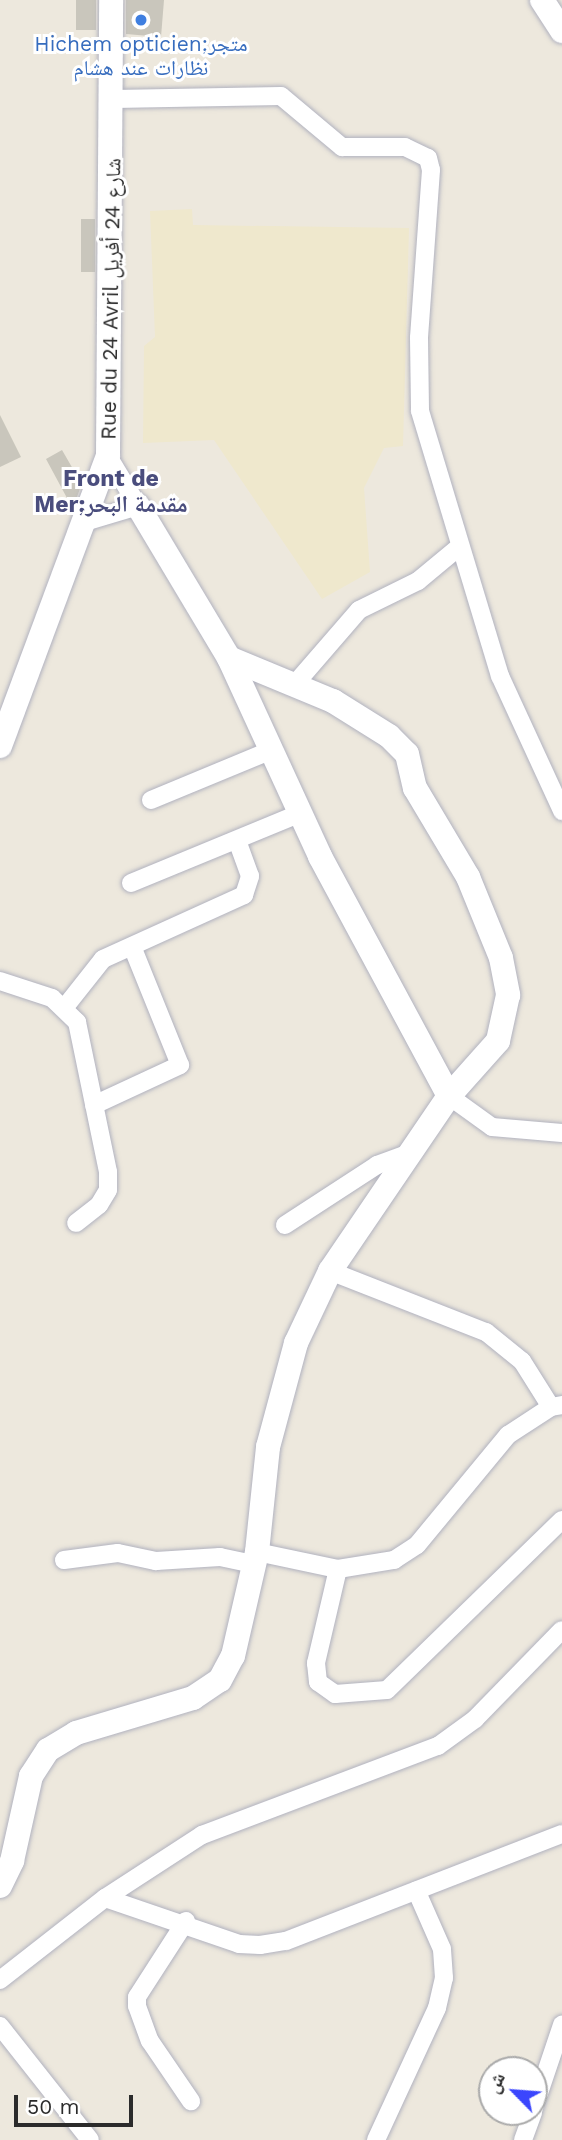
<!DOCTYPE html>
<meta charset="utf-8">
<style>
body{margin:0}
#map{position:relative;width:562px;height:2140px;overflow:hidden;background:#ede8dd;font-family:"Work Sans","Noto Naskh Arabic",sans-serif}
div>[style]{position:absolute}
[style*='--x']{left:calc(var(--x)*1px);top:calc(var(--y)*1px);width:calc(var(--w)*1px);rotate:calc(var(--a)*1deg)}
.education>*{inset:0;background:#efe8cd}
.building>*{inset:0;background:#c9c6bc;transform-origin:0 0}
.roads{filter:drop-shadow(0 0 2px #b1b2bf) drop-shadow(0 0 2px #b1b2bf)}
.street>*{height:18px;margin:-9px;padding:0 9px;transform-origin:9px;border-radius:9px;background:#fff}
.secondary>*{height:24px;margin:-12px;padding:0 12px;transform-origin:12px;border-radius:12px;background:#fff}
.dots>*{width:19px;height:19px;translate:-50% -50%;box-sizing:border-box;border:4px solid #fff;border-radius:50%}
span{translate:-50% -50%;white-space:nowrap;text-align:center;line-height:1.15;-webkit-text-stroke:6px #fff;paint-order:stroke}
.shop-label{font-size:21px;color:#366cbe}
.street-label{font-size:21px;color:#2b2b2b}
.neighbourhood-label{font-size:23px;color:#4a4d7d;font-weight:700}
.north{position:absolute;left:478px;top:2056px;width:70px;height:70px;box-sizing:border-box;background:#fff;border:2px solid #aaa;border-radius:50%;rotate:295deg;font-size:19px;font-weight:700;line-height:28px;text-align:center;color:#2b2b2b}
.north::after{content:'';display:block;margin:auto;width:24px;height:32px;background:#3b46fd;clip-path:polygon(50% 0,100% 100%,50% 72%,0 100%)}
.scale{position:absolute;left:14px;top:2095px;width:119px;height:32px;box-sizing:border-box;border:4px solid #2b2b2b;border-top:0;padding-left:9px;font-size:21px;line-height:24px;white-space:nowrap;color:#2b2b2b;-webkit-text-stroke:5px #fff;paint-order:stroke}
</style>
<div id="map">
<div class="education">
<i style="clip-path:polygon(192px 209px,193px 225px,409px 228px,403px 446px,384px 448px,364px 488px,370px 572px,322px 599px,214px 440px,143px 443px,144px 346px,155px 337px,150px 211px)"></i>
</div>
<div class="building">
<i style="left:76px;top:0;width:20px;height:30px"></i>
<i style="clip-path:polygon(126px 0,164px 0,161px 37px,126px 34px)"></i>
<i style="left:81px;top:219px;width:14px;height:53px"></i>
<i style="clip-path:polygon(0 415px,21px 457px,0 467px)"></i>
<i style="clip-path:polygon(62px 450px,73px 469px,85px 474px,76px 500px,67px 498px,46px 459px)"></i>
</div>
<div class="roads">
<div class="street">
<i style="--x:114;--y:99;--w:167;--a:-1"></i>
<i style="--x:281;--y:96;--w:80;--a:39.9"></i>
<i style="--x:342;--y:147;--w:63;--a:0"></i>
<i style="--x:405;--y:147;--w:25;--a:26"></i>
<i style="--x:428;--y:158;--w:12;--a:76"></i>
<i style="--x:431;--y:170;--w:168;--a:94.1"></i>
<i style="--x:419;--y:338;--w:73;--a:89.2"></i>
<i style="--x:420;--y:411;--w:277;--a:73.2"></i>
<i style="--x:500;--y:676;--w:149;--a:65.3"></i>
<i style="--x:85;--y:522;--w:55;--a:-16.8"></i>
<i style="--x:138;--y:506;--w:58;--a:-121"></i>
<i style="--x:295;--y:684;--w:98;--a:-49.1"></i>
<i style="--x:359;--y:610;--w:66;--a:-26.2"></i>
<i style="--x:418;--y:581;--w:53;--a:-39.7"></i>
<i style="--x:151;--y:800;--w:131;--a:-22.5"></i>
<i style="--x:131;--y:883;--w:184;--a:-22.4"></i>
<i style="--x:0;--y:981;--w:55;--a:18.1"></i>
<i style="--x:52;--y:998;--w:35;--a:44"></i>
<i style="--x:77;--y:1022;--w:153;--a:78.3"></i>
<i style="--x:108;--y:1172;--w:18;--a:90"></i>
<i style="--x:108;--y:1190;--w:17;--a:121"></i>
<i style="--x:99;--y:1205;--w:29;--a:142"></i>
<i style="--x:65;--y:1007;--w:61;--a:-51.6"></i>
<i style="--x:103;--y:959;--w:155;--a:-24.4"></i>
<i style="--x:244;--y:895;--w:20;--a:-72"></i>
<i style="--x:250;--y:876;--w:37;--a:-110"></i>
<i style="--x:449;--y:1096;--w:53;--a:35.8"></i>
<i style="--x:492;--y:1127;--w:70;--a:4.9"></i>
<i style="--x:94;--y:1105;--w:95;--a:-24.9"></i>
<i style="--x:180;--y:1065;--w:128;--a:-112"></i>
<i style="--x:285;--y:1225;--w:110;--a:-33.1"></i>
<i style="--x:377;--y:1165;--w:32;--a:-20"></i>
<i style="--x:330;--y:1271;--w:168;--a:21.4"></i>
<i style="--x:486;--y:1332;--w:46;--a:38.9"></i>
<i style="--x:522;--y:1361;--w:54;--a:57.8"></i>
<i style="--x:551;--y:1407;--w:11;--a:-10"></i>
<i style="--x:257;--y:1552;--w:83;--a:11.9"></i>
<i style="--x:338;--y:1569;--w:57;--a:-9.1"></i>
<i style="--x:394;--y:1560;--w:27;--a:-33"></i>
<i style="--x:417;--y:1545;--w:143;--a:-50.4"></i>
<i style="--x:508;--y:1435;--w:51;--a:-33.1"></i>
<i style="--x:64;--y:1560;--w:54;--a:-7.4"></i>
<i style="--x:118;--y:1553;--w:39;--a:12"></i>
<i style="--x:156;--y:1561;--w:64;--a:-3.6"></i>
<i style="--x:220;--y:1557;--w:35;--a:12"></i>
<i style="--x:338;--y:1569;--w:97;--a:103.2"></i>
<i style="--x:316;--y:1663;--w:19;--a:84"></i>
<i style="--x:318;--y:1682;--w:21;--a:35"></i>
<i style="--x:335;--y:1694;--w:52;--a:-4.4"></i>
<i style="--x:387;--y:1690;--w:244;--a:-44.2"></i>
<i style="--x:105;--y:1898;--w:142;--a:18.9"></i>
<i style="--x:239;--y:1944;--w:21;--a:3"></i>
<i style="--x:260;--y:1945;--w:26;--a:-9"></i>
<i style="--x:286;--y:1941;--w:296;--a:-21.2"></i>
<i style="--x:186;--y:1921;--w:90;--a:122.8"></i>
<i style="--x:137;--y:1997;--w:9;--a:90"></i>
<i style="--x:137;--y:2006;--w:37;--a:70"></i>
<i style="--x:150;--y:2041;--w:73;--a:55.7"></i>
<i style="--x:0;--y:1980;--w:133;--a:-38"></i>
<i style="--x:105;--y:1898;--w:116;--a:-33"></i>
<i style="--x:202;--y:1835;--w:252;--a:-20.7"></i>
<i style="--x:438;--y:1746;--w:46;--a:-36.1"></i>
<i style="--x:475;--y:1719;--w:124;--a:-45.7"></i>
<i style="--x:0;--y:2026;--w:145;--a:51.7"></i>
<i style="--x:534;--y:2108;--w:88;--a:-71.4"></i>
<i style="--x:376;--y:2140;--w:145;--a:-65.2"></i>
<i style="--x:437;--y:2008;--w:31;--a:-77"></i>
<i style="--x:444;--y:1978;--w:29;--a:-94"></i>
<i style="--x:442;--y:1949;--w:64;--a:-113.8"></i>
<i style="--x:523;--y:2140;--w:30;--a:-70"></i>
</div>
<div class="secondary">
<i style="--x:542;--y:0;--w:37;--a:57"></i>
<i style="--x:229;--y:658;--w:113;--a:22.5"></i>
<i style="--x:333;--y:701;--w:66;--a:32"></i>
<i style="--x:389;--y:736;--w:25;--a:45"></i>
<i style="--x:407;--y:754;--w:35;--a:77"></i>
<i style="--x:415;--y:788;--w:104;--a:59.2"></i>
<i style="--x:468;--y:877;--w:87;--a:67.8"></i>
<i style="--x:501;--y:958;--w:38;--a:79"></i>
<i style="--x:508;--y:995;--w:47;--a:102.3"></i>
<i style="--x:498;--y:1041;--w:74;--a:131.7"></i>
<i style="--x:0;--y:746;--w:309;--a:-69.6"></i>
<i style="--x:108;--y:456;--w:456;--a:-89.6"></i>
<i style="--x:0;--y:1886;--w:28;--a:-64"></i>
<i style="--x:12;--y:1861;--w:87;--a:-77.4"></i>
<i style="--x:31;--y:1776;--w:31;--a:-57"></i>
<i style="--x:48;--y:1750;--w:33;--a:-31"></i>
<i style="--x:76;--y:1733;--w:122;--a:-16.7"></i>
<i style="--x:193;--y:1698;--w:32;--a:-34"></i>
<i style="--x:220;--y:1680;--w:27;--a:-62"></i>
<i style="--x:233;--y:1656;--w:107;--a:-77"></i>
<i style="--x:257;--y:1552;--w:106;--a:-84"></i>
<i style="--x:268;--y:1447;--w:108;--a:-74.9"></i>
<i style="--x:296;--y:1343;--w:80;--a:-64.7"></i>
<i style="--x:330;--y:1271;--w:212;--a:-55.8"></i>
<i style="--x:449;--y:1096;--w:272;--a:-118.3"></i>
<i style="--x:320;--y:856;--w:218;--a:-114.7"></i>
<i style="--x:229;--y:658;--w:177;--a:-120.9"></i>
</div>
</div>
<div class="dots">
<i style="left:141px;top:20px;background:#3f7fe0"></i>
</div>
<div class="shop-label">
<span style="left:141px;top:56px">Hichem opticien;متجر<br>نظارات عند هشام</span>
</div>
<div class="street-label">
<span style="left:111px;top:299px;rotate:-89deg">Rue du 24 Avril شارع 24 أفريل</span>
</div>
<div class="neighbourhood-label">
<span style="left:111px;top:492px">Front de<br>Mer;مقدمة البحر</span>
</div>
<div class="north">ش</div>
<div class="scale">50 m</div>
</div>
